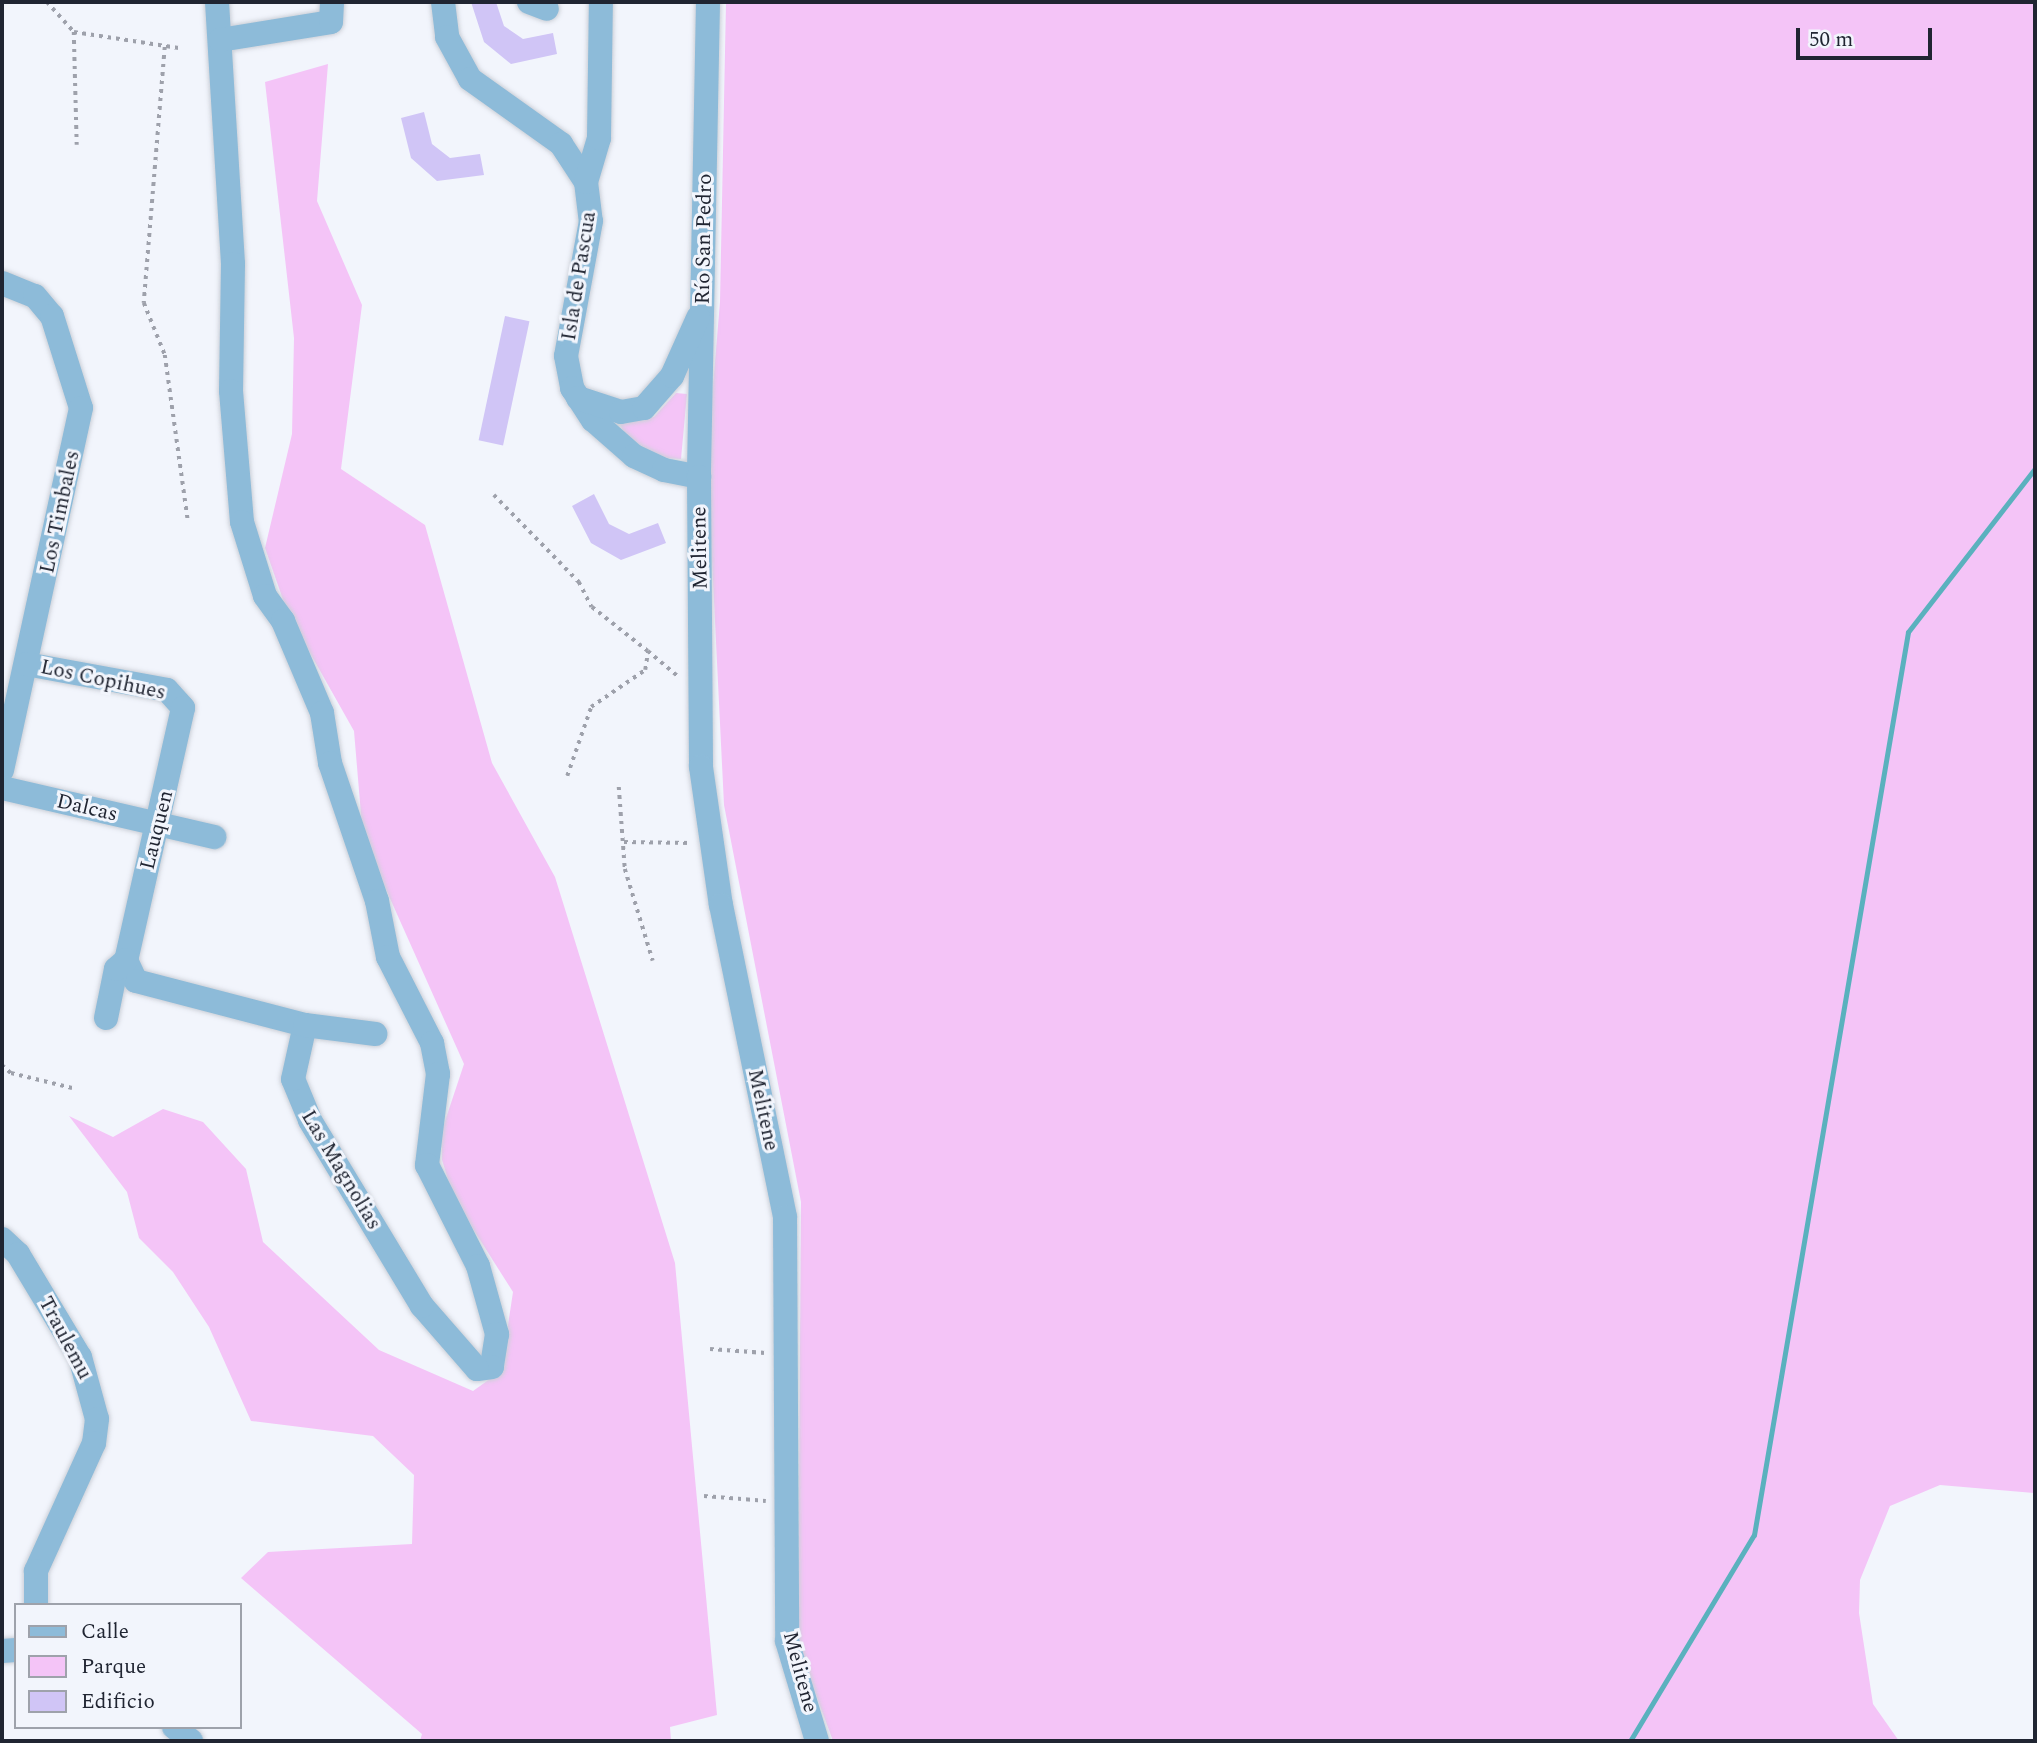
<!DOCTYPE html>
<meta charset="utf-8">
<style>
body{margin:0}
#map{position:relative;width:2037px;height:1743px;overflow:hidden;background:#f2f5fc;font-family:Spectral,serif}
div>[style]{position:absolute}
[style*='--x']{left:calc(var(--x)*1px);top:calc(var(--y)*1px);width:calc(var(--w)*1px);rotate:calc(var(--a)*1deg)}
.green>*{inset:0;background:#f4c4f7}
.stream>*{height:5px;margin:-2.5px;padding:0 2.5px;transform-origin:2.5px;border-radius:2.5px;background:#5ab1be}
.building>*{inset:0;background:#d0c5f6;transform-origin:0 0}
.path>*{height:3.5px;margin-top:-1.75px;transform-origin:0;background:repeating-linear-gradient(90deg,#9ea1ab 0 3.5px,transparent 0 8.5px)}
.roads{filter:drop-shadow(0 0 2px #ccd0d8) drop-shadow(0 0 2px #ccd0d8)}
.minor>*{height:24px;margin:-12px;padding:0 12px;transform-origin:12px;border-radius:12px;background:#8dbbd9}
span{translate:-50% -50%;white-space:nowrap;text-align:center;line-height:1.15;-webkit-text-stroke:6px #f2f5fc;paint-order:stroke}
.street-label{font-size:21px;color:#202532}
.frame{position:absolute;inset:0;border:4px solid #202532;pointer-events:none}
.legend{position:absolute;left:14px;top:1603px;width:228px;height:126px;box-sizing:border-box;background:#f2f5fc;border:2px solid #9ea2ab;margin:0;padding:9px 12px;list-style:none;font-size:21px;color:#202532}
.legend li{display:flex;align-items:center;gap:14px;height:35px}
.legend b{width:35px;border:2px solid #9ea2ab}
.scale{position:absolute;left:1796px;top:28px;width:136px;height:32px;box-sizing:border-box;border:4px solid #202532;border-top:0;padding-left:9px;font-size:21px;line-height:24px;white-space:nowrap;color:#202532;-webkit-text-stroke:5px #f2f5fc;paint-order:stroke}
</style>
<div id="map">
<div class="green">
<i style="clip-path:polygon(726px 2px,2035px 2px,2035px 1493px,1940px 1485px,1890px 1506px,1860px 1580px,1859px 1613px,1873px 1704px,1899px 1741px,833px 1741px,798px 1646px,801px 1202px,724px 805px,707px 458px,720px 302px)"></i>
<i style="clip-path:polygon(328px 64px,317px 201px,362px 305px,341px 469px,425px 525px,492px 763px,555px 877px,675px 1263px,717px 1715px,670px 1727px,671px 1741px,420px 1741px,422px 1734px,241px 1578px,268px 1552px,412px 1544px,414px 1475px,373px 1436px,251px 1421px,209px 1327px,173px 1272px,139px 1238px,127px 1192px,69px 1116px,113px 1137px,163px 1109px,203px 1122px,246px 1169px,263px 1242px,379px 1350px,473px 1391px,501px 1371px,513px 1292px,454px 1199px,442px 1160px,442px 1130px,464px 1064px,363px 838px,354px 731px,288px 614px,265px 548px,292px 434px,294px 338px,265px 82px)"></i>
<i style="clip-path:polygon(676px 393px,687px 394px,681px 459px,664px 458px,628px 441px,618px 420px,654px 417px)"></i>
</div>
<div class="stream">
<i style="--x:1630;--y:1741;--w:240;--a:-59"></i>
<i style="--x:1754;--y:1535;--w:916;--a:-80.32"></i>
<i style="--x:1908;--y:632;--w:207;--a:-52.2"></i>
</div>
<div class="building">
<i style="clip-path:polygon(471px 2px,496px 2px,504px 26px,523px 39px,553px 33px,557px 54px,511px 64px,484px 42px)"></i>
<i style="clip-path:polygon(424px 112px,432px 144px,450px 158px,480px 154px,484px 175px,437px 181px,411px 158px,401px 118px)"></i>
<i style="left:505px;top:316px;width:25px;height:127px;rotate:12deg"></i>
<i style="clip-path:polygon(594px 494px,609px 524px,629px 534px,658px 523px,666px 543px,621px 560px,591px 543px,572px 506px)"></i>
</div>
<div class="path">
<i style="--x:47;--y:2;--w:40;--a:48"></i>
<i style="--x:74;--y:32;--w:106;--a:8.7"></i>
<i style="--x:74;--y:32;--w:113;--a:88.5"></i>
<i style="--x:165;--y:47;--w:257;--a:94.7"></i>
<i style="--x:144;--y:303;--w:56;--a:68"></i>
<i style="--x:165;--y:355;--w:167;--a:82.1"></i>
<i style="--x:494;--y:495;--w:122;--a:45.7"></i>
<i style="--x:579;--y:582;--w:28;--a:63"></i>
<i style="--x:592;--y:607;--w:71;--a:38.2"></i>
<i style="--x:567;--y:776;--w:73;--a:-70.8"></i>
<i style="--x:591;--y:707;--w:65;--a:-34.4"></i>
<i style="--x:645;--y:670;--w:19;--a:-81"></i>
<i style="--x:648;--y:651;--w:42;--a:40.2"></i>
<i style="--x:619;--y:787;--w:82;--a:85.8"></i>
<i style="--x:625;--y:869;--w:96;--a:73.1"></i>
<i style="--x:624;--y:842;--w:68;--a:0.8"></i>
<i style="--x:2;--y:1065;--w:12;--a:42"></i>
<i style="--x:11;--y:1073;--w:63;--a:13.8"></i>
<i style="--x:710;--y:1349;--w:56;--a:4.1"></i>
<i style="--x:704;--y:1496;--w:62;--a:4.6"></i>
</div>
<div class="roads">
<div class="minor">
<i style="--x:217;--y:2;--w:262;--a:86.5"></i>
<i style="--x:233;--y:264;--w:127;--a:90.9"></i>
<i style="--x:231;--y:391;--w:131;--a:85.2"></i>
<i style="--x:242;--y:522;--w:77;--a:72.7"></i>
<i style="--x:265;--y:596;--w:31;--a:54"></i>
<i style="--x:283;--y:621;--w:100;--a:67"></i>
<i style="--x:322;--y:713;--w:51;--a:80.9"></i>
<i style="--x:330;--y:763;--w:146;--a:71.2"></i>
<i style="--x:377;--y:901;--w:57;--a:78.9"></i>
<i style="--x:388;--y:957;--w:97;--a:62.9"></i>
<i style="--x:432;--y:1043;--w:32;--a:79"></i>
<i style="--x:438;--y:1074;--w:92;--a:96.9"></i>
<i style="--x:427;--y:1165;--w:113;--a:63.2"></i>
<i style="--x:478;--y:1266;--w:71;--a:74.4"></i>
<i style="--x:497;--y:1334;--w:33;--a:99"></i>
<i style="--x:492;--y:1367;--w:15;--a:172"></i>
<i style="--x:477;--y:1369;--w:84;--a:-131.1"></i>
<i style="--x:422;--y:1306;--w:217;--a:-121.1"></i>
<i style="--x:310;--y:1120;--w:44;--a:-112.5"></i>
<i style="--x:293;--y:1079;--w:55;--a:-77.5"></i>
<i style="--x:443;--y:2;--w:35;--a:83"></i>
<i style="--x:447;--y:37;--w:48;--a:61.3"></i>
<i style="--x:470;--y:79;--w:112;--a:35.5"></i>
<i style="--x:561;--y:144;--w:45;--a:56.7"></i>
<i style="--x:586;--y:182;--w:39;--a:83"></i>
<i style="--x:591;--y:221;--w:137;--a:100.5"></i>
<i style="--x:566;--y:356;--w:33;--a:79"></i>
<i style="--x:572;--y:388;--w:38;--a:57"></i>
<i style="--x:593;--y:420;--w:55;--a:41.3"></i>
<i style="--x:634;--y:456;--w:33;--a:25"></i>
<i style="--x:664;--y:470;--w:36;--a:11"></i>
<i style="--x:529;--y:2;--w:19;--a:21"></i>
<i style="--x:708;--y:2;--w:475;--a:91.1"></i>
<i style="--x:699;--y:477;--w:290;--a:89.6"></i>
<i style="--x:701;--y:767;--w:139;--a:81.8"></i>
<i style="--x:721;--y:905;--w:318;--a:78.4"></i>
<i style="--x:785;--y:1217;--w:424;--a:89.7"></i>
<i style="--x:787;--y:1641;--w:104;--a:73.3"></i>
<i style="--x:220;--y:40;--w:112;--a:-9.2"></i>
<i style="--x:331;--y:22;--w:20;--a:-87"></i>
<i style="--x:586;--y:182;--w:46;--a:-73.5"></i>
<i style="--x:599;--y:138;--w:136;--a:-89.2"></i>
<i style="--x:2;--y:283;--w:35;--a:22"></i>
<i style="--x:35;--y:296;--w:26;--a:50"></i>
<i style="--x:52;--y:316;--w:96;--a:72.5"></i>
<i style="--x:81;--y:408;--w:371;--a:102.3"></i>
<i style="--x:578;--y:398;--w:45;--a:18"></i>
<i style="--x:621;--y:412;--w:23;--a:-10"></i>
<i style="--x:644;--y:408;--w:43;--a:-48.8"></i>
<i style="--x:672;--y:376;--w:64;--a:-65.9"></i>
<i style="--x:26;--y:664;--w:143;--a:10.4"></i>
<i style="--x:167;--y:690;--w:24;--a:48"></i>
<i style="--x:183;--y:708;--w:258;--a:102.7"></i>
<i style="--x:2;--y:788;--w:218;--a:13"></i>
<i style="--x:126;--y:960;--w:23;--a:65"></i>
<i style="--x:136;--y:981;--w:175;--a:14.6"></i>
<i style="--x:305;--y:1025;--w:71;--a:7.3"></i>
<i style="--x:106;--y:1018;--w:50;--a:-78.5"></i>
<i style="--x:116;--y:969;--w:13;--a:-42"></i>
<i style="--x:2;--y:1239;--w:22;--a:43"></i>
<i style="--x:18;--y:1254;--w:120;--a:59"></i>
<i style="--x:80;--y:1357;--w:64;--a:74.7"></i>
<i style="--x:97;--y:1419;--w:24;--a:97"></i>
<i style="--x:94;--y:1443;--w:141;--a:114.4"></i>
<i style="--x:36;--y:1571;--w:34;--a:90"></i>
<i style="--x:2;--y:1651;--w:14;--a:-4"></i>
<i style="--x:174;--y:1727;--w:22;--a:39"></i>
</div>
</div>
<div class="street-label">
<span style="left:704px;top:239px;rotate:-89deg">Río San Pedro</span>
<span style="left:579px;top:276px;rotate:-81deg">Isla de Pascua</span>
<span style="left:60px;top:512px;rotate:-78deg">Los Timbales</span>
<span style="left:700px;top:548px;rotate:-91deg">Melitene</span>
<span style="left:103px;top:680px;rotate:12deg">Los Copihues</span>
<span style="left:87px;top:808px;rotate:13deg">Dalcas</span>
<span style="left:157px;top:830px;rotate:-76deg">Lauquen</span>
<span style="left:763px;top:1110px;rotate:78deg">Melitene</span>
<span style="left:341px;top:1170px;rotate:59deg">Las Magnolias</span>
<span style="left:65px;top:1338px;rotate:62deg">Traulemu</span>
<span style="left:800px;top:1672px;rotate:75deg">Melitene</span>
</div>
<div class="frame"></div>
<ul class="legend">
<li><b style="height:9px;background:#8dbbd9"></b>Calle</li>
<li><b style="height:19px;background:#f4c4f7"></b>Parque</li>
<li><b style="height:19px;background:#d0c5f6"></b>Edificio</li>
</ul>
<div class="scale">50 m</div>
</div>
